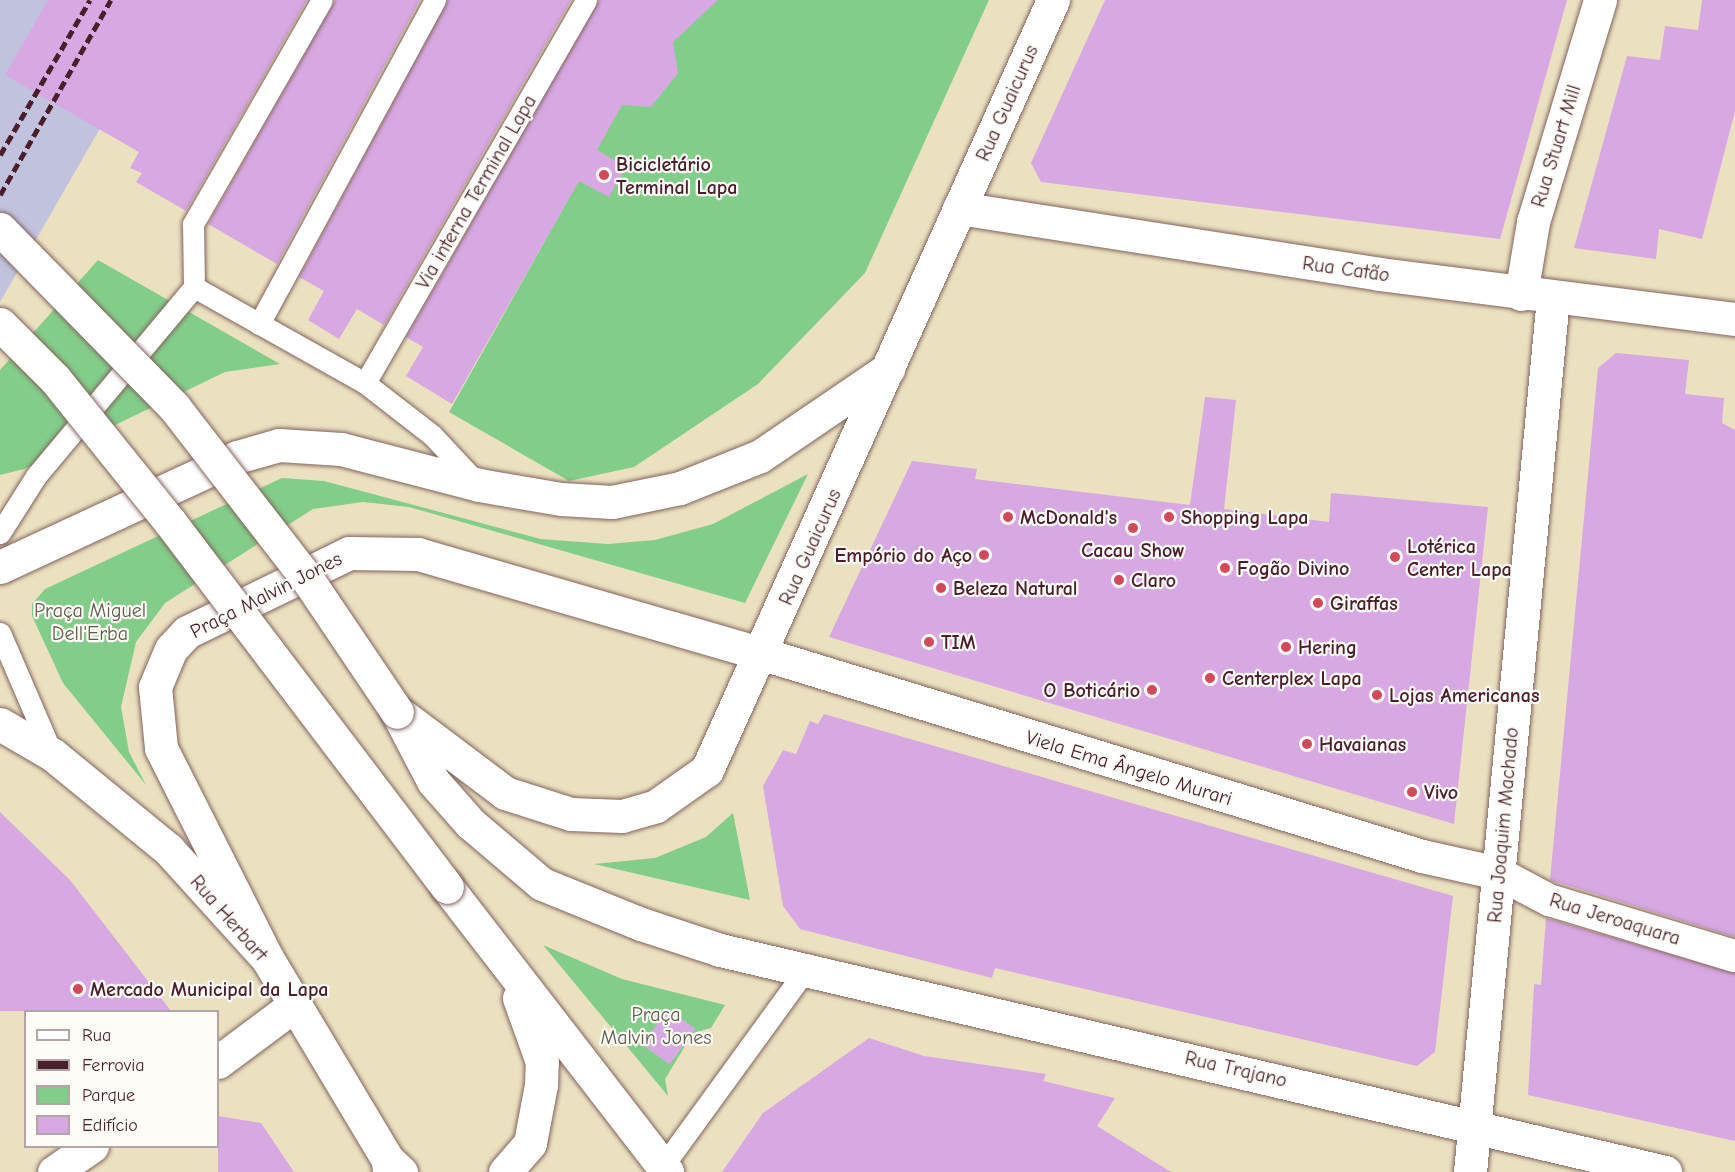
<!DOCTYPE html>
<meta charset="utf-8">
<style>
body{margin:0}
#map{position:relative;width:1735px;height:1172px;overflow:hidden;background:#ebe1c0;font-family:"Comic Neue",sans-serif}
div>[style]{position:absolute}
[style*='--x']{left:calc(var(--x)*1px);top:calc(var(--y)*1px);width:calc(var(--w)*1px);rotate:calc(var(--a)*1deg)}
.industrial>*{inset:0;background:#c1c2dd}
.green>*{inset:0;background:#83cd8a}
.building>*{inset:0;background:#d7a8e2;transform-origin:0 0}
.roads{filter:drop-shadow(0 0 2px #82635f) drop-shadow(0 0 2px #82635f)}
.service>*{height:21px;margin:-10.5px;padding:0 10.5px;transform-origin:10.5px;border-radius:10.5px;background:#fff}
.pedestrian>*{height:32px;margin:-16px;padding:0 16px;transform-origin:16px;border-radius:16px;background:#fff}
.minor>*{height:33px;margin:-16.5px;padding:0 16.5px;transform-origin:16.5px;border-radius:16.5px;background:#fff}
.tertiary>*{height:33px;margin:-16.5px;padding:0 16.5px;transform-origin:16.5px;border-radius:16.5px;background:#fff}
.primary>*{height:33px;margin:-16.5px;padding:0 16.5px;transform-origin:16.5px;border-radius:16.5px;background:#fff}
.rail>*{height:4.5px;margin-top:-2.25px;transform-origin:0;background:repeating-linear-gradient(90deg,#4a1f2b 0 9px,transparent 0 13.5px)}
.bridges{filter:drop-shadow(0 0 2px #82635f) drop-shadow(0 0 2px #82635f)}
.primary-bridge>*{height:33px;margin:-16.5px;padding:0 16.5px;transform-origin:16.5px;border-radius:16.5px;background:#fff}
.dots>*{width:16px;height:16px;translate:-50% -50%;box-sizing:border-box;border:3px solid #fdfcf7;border-radius:50%}
span{translate:-50% -50%;white-space:nowrap;text-align:center;line-height:1.15;-webkit-text-stroke:4.5px #fdfcf7;paint-order:stroke}
.street-label{font-size:20px;color:#4a1f2b}
.poi-label{font-size:20px;color:#4a1f2b;font-weight:700}
.left{translate:0 -50%;text-align:left}
.right{translate:-100% -50%;text-align:right}
.park-label{font-size:20px;color:#5e5c4c}
.legend{position:absolute;left:24px;top:1010px;width:195px;height:138px;box-sizing:border-box;background:#fdfcf7;border:2px solid #b5a4a5;margin:0;padding:8px 10px;list-style:none;font-size:18px;color:#4a1f2b}
.legend li{display:flex;align-items:center;gap:12px;height:30px}
.legend b{width:30px;border:2px solid #b5a4a5}
</style>
<div id="map">
<div class="industrial">
<i style="clip-path:polygon(0 0,174px 0,0 302px)"></i>
</div>
<div class="green">
<i style="clip-path:polygon(680px 0,989px 0,865px 273px,758px 384px,634px 467px,569px 481px,449px 412px)"></i>
<i style="clip-path:polygon(98px 260px,280px 364px,225px 372px,24px 469px,0 475px,0 370px)"></i>
<i style="clip-path:polygon(808px 474px,745px 603px,409px 507px,363px 502px,313px 509px,165px 603px,136px 642px,121px 707px,129px 752px,146px 785px,63px 683px,32px 616px,32px 604px,45px 589px,282px 478px,324px 481px,541px 539px,608px 544px,655px 540px,713px 524px)"></i>
<i style="clip-path:polygon(733px 813px,750px 900px,594px 864px,655px 858px,706px 837px)"></i>
<i style="clip-path:polygon(543px 945px,622px 979px,725px 1005px,711px 1028px,693px 1033px,665px 1079px,668px 1096px)"></i>
</div>
<div class="building">
<i style="clip-path:polygon(48px 0,307px 0,186px 211px,136px 182px,142px 173px,130px 168px,139px 152px,5px 75px)"></i>
<i style="clip-path:polygon(335px 0,420px 0,277px 264px,208px 224px)"></i>
<i style="clip-path:polygon(448px 0,571px 0,384px 325px,357px 309px,339px 339px,308px 320px,324px 291px,299px 277px)"></i>
<i style="clip-path:polygon(599px 0,718px 0,673px 42px,678px 73px,651px 107px,622px 105px,597px 150px,626px 167px,609px 197px,579px 181px,452px 404px,406px 376px,423px 347px,406px 337px)"></i>
<i style="clip-path:polygon(1105px 0,1567px 0,1500px 239px,1041px 182px,1031px 163px)"></i>
<i style="clip-path:polygon(1702px 0,1735px 0,1735px 111px,1702px 239px,1659px 229px,1656px 259px,1574px 248px,1627px 56px,1660px 60px,1665px 26px,1698px 30px)"></i>
<i style="clip-path:polygon(1616px 353px,1689px 360px,1685px 394px,1724px 398px,1722px 423px,1735px 430px,1735px 937px,1550px 880px,1598px 368px)"></i>
<i style="clip-path:polygon(1205px 397px,1236px 400px,1224px 509px,1329px 522px,1331px 493px,1488px 507px,1454px 824px,829px 637px,912px 461px,977px 469px,975px 479px,1190px 505px)"></i>
<i style="clip-path:polygon(824px 714px,1453px 896px,1435px 1052px,1417px 1066px,995px 968px,992px 978px,800px 929px,783px 906px,763px 786px,783px 750px,796px 754px,810px 721px,818px 724px)"></i>
<i style="clip-path:polygon(0 812px,70px 880px,171px 1011px,0 1011px)"></i>
<i style="clip-path:polygon(1546px 918px,1735px 973px,1735px 1141px,1528px 1095px,1534px 984px,1541px 985px)"></i>
<i style="left:668px;top:1009px;width:34px;height:44px;rotate:36deg"></i>
<i style="clip-path:polygon(869px 1038px,924px 1056px,1046px 1074px,1043px 1081px,1115px 1098px,1097px 1126px,1171px 1172px,722px 1172px,763px 1113px)"></i>
<i style="clip-path:polygon(218px 1116px,261px 1123px,294px 1172px,218px 1172px)"></i>
</div>
<div class="roads">
<div class="service">
<i style="--x:194;--y:287;--w:196;--a:29.3"></i>
<i style="--x:365;--y:383;--w:85;--a:37.8"></i>
<i style="--x:432;--y:435;--w:64;--a:46.9"></i>
<i style="--x:259;--y:324;--w:369;--a:-61.5"></i>
<i style="--x:365;--y:383;--w:442;--a:-60"></i>
<i style="--x:0;--y:533;--w:67;--a:-57.7"></i>
<i style="--x:36;--y:476;--w:246;--a:-50.1"></i>
<i style="--x:194;--y:287;--w:63;--a:-90.9"></i>
<i style="--x:193;--y:224;--w:258;--a:-60.1"></i>
<i style="--x:0;--y:633;--w:132;--a:66.7"></i>
<i style="--x:663;--y:1166;--w:243;--a:-54"></i>
</div>
<div class="pedestrian">
<i style="--x:1498;--y:873;--w:58;--a:27.9"></i>
<i style="--x:1549;--y:900;--w:194;--a:16.8"></i>
</div>
<div class="minor">
<i style="--x:959;--y:208;--w:425;--a:8.9"></i>
<i style="--x:1379;--y:274;--w:359;--a:7.2"></i>
<i style="--x:1521;--y:294;--w:73;--a:-80.5"></i>
<i style="--x:1533;--y:222;--w:232;--a:-73.2"></i>
<i style="--x:763;--y:654;--w:689;--a:17.04"></i>
<i style="--x:1422;--y:856;--w:78;--a:12.6"></i>
<i style="--x:218;--y:1062;--w:94;--a:-36.7"></i>
<i style="--x:54;--y:1172;--w:46;--a:-34.4"></i>
<i style="--x:1470;--y:1172;--w:878;--a:-84.58"></i>
</div>
<div class="tertiary">
<i style="--x:0;--y:567;--w:261;--a:-24.9"></i>
<i style="--x:237;--y:457;--w:44;--a:-15.9"></i>
<i style="--x:279;--y:445;--w:62;--a:3.7"></i>
<i style="--x:341;--y:449;--w:143;--a:14.6"></i>
<i style="--x:479;--y:485;--w:83;--a:9.7"></i>
<i style="--x:561;--y:499;--w:51;--a:3.4"></i>
<i style="--x:612;--y:502;--w:69;--a:-11.6"></i>
<i style="--x:680;--y:488;--w:86;--a:-21.8"></i>
<i style="--x:760;--y:456;--w:155;--a:-34.2"></i>
<i style="--x:0;--y:724;--w:61;--a:30.3"></i>
<i style="--x:53;--y:755;--w:149;--a:39.3"></i>
<i style="--x:168;--y:849;--w:147;--a:47.8"></i>
<i style="--x:267;--y:958;--w:235;--a:59.1"></i>
<i style="--x:388;--y:1160;--w:12;--a:85"></i>
<i style="--x:267;--y:958;--w:235;--a:-116.8"></i>
<i style="--x:161;--y:748;--w:61;--a:-95.6"></i>
<i style="--x:155;--y:687;--w:41;--a:-67.2"></i>
<i style="--x:171;--y:649;--w:23;--a:-47"></i>
<i style="--x:187;--y:632;--w:180;--a:-26"></i>
<i style="--x:349;--y:553;--w:69;--a:0.8"></i>
<i style="--x:418;--y:554;--w:359;--a:16.2"></i>
</div>
<div class="primary">
<i style="--x:397;--y:712;--w:78;--a:62.4"></i>
<i style="--x:433;--y:781;--w:56;--a:48.6"></i>
<i style="--x:470;--y:823;--w:94;--a:40.3"></i>
<i style="--x:542;--y:884;--w:107;--a:22"></i>
<i style="--x:641;--y:924;--w:83;--a:18.2"></i>
<i style="--x:720;--y:950;--w:971;--a:13.22"></i>
<i style="--x:403;--y:716;--w:128;--a:37"></i>
<i style="--x:505;--y:793;--w:69;--a:17.7"></i>
<i style="--x:571;--y:814;--w:51;--a:2.2"></i>
<i style="--x:622;--y:816;--w:35;--a:-16"></i>
<i style="--x:656;--y:806;--w:62;--a:-35.2"></i>
<i style="--x:707;--y:770;--w:844;--a:-65.8"></i>
<i style="--x:447;--y:887;--w:360;--a:52.3"></i>
<i style="--x:388;--y:1160;--w:18;--a:43"></i>
<i style="--x:505;--y:1172;--w:38;--a:-49"></i>
<i style="--x:530;--y:1143;--w:59;--a:-79.3"></i>
<i style="--x:541;--y:1085;--w:23;--a:-88"></i>
<i style="--x:542;--y:1062;--w:68;--a:-109.8"></i>
</div>
</div>
<div class="rail">
<i style="--x:0;--y:155;--w:179;--a:-59.9"></i>
<i style="--x:0;--y:195;--w:224;--a:-60.4"></i>
</div>
<div class="bridges">
<div class="primary-bridge">
<i style="--x:0;--y:229;--w:250;--a:45.6"></i>
<i style="--x:175;--y:408;--w:217;--a:52.3"></i>
<i style="--x:308;--y:580;--w:159;--a:56"></i>
<i style="--x:0;--y:324;--w:78;--a:45"></i>
<i style="--x:55;--y:379;--w:184;--a:51.2"></i>
<i style="--x:170;--y:522;--w:458;--a:52.8"></i>
</div>
</div>
<div class="dots">
<i style="left:604px;top:175px;background:#d1495b"></i>
<i style="left:1008px;top:517px;background:#d1495b"></i>
<i style="left:1169px;top:517px;background:#d1495b"></i>
<i style="left:1133px;top:528px;background:#d1495b"></i>
<i style="left:984px;top:555px;background:#d1495b"></i>
<i style="left:1395px;top:557px;background:#d1495b"></i>
<i style="left:1225px;top:568px;background:#d1495b"></i>
<i style="left:1119px;top:580px;background:#d1495b"></i>
<i style="left:941px;top:588px;background:#d1495b"></i>
<i style="left:1318px;top:603px;background:#d1495b"></i>
<i style="left:929px;top:642px;background:#d1495b"></i>
<i style="left:1286px;top:647px;background:#d1495b"></i>
<i style="left:1210px;top:678px;background:#d1495b"></i>
<i style="left:1152px;top:690px;background:#d1495b"></i>
<i style="left:1377px;top:695px;background:#d1495b"></i>
<i style="left:1307px;top:744px;background:#d1495b"></i>
<i style="left:1412px;top:792px;background:#d1495b"></i>
<i style="left:78px;top:989px;background:#d1495b"></i>
</div>
<div class="street-label">
<span style="left:1007px;top:103px;rotate:-66deg">Rua Guaicurus</span>
<span style="left:1556px;top:146px;rotate:-73deg">Rua Stuart Mill</span>
<span style="left:476px;top:192px;rotate:-60deg">Via interna Terminal Lapa</span>
<span style="left:1346px;top:269px;rotate:8deg">Rua Catão</span>
<span style="left:810px;top:547px;rotate:-66deg">Rua Guaicurus</span>
<span style="left:266px;top:595px;rotate:-27deg">Praça Malvin Jones</span>
<span style="left:1129px;top:768px;rotate:17deg">Viela Ema Ângelo Murari</span>
<span style="left:1503px;top:825px;rotate:-85deg">Rua Joaquim Machado</span>
<span style="left:229px;top:918px;rotate:49deg">Rua Herbart</span>
<span style="left:1615px;top:919px;rotate:17deg">Rua Jeroaquara</span>
<span style="left:1236px;top:1069px;rotate:13deg">Rua Trajano</span>
</div>
<div class="poi-label">
<span class="left" style="left:616px;top:176px">Bicicletário<br>Terminal Lapa</span>
<span class="left" style="left:1020px;top:517px">McDonald's</span>
<span class="left" style="left:1181px;top:517px">Shopping Lapa</span>
<span class="left" style="left:1407px;top:558px">Lotérica<br>Center Lapa</span>
<span style="left:1133px;top:550px">Cacau Show</span>
<span class="right" style="left:972px;top:555px">Empório do Aço</span>
<span class="left" style="left:1237px;top:568px">Fogão Divino</span>
<span class="left" style="left:1131px;top:580px">Claro</span>
<span class="left" style="left:953px;top:588px">Beleza Natural</span>
<span class="left" style="left:1330px;top:603px">Giraffas</span>
<span class="left" style="left:941px;top:642px">TIM</span>
<span class="left" style="left:1298px;top:647px">Hering</span>
<span class="left" style="left:1222px;top:678px">Centerplex Lapa</span>
<span class="right" style="left:1140px;top:690px">O Boticário</span>
<span class="left" style="left:1389px;top:695px">Lojas Americanas</span>
<span class="left" style="left:1319px;top:744px">Havaianas</span>
<span class="left" style="left:1424px;top:792px">Vivo</span>
<span class="left" style="left:90px;top:989px">Mercado Municipal da Lapa</span>
</div>
<div class="park-label">
<span style="left:90px;top:622px">Praça Miguel<br>Dell'Erba</span>
<span style="left:656px;top:1026px">Praça<br>Malvin Jones</span>
</div>
<ul class="legend">
<li><b style="height:8px;background:#fff"></b>Rua</li>
<li><b style="height:8px;background:#4a1f2b"></b>Ferrovia</li>
<li><b style="height:16px;background:#83cd8a"></b>Parque</li>
<li><b style="height:16px;background:#d7a8e2"></b>Edifício</li>
</ul>
</div>
